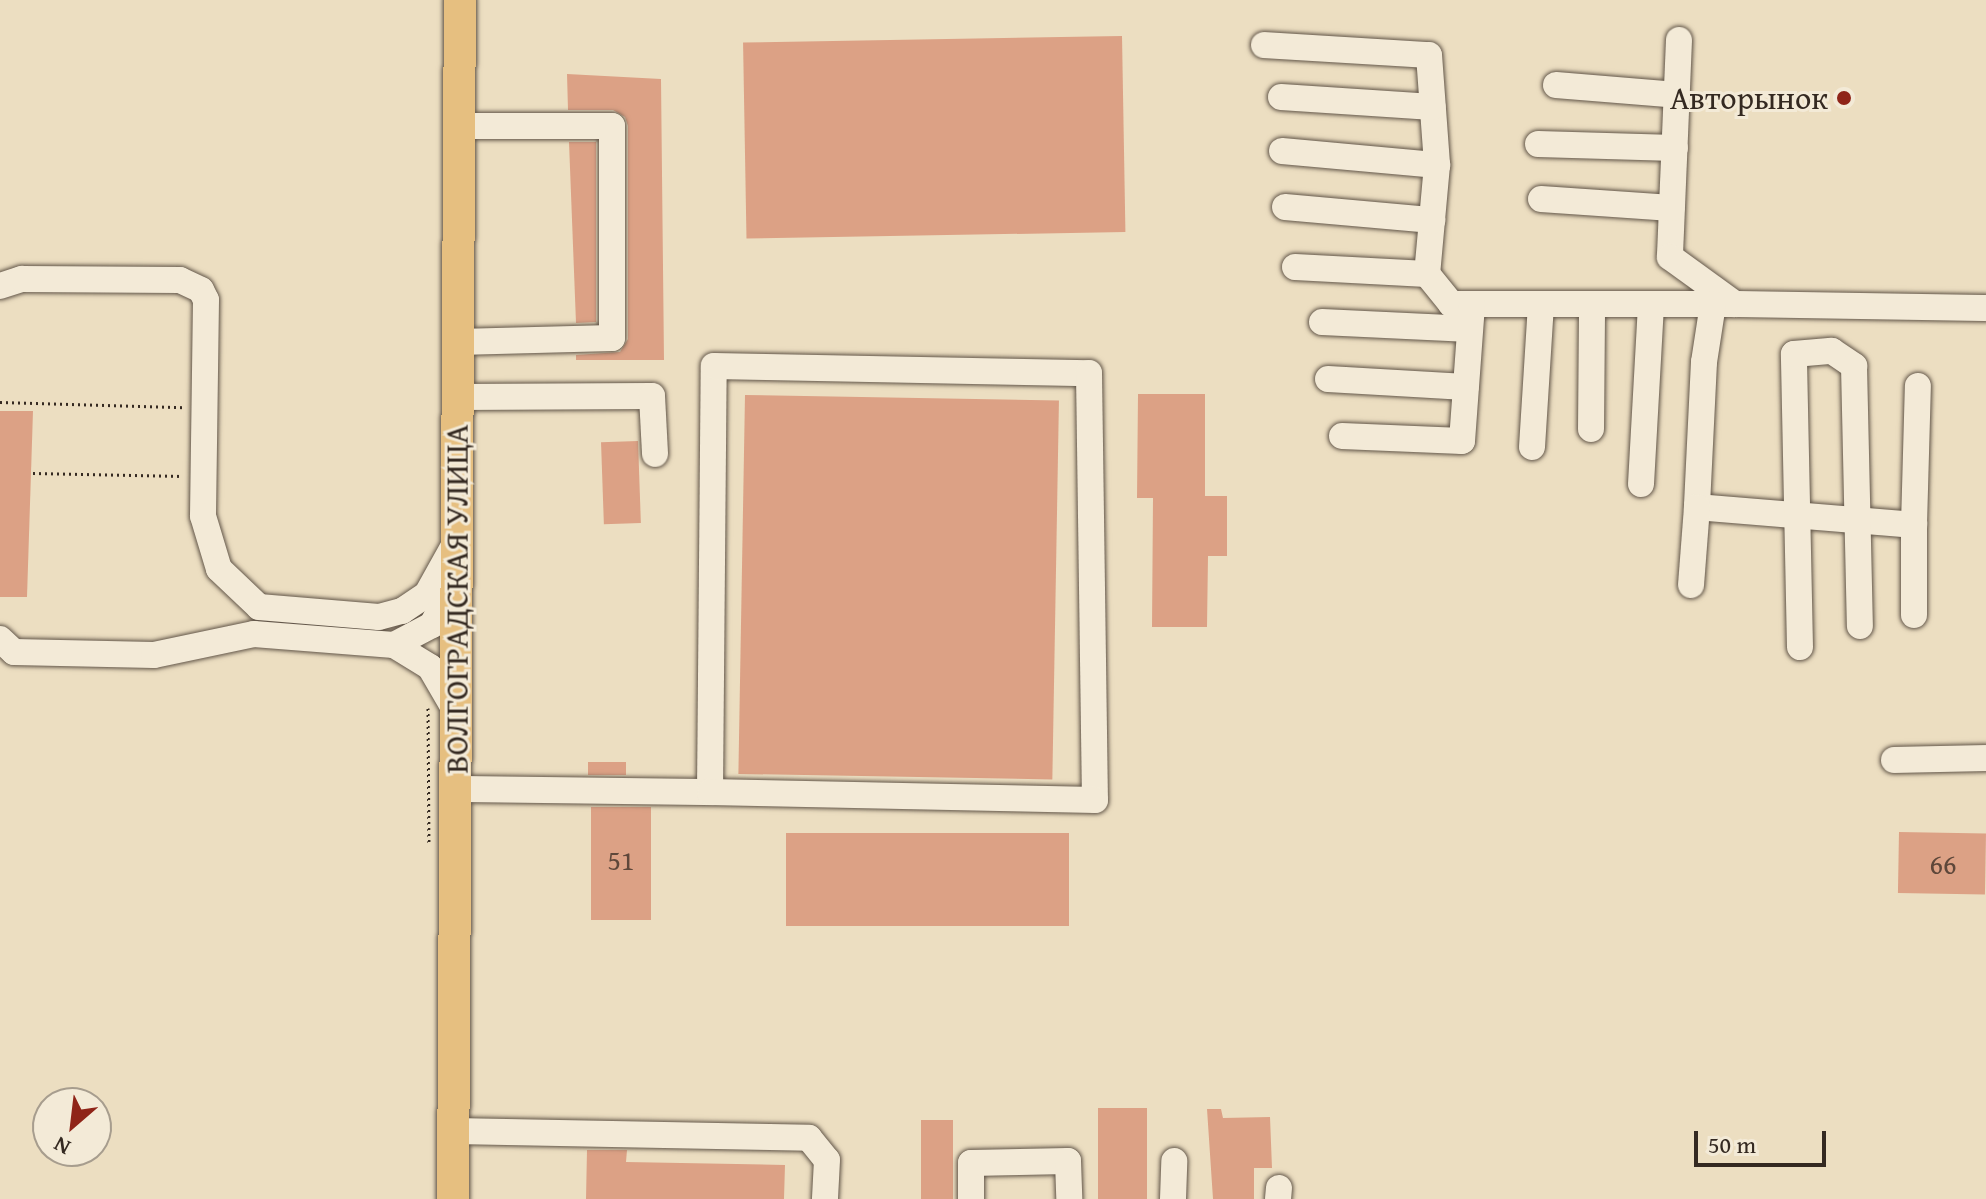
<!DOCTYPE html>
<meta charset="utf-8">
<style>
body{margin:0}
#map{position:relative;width:1986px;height:1199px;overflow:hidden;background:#ecdec1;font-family:"Gentium Book Plus",serif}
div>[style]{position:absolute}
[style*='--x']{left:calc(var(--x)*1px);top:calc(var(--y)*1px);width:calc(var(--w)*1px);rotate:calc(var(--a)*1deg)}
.building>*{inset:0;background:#dca185;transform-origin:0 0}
.path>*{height:3px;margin-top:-1.5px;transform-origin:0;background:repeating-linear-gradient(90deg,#342921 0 2px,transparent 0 6px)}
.roads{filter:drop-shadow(0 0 2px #625649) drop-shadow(0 0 2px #625649)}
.minor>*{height:26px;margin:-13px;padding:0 13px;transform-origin:13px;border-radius:13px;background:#f3ead7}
.major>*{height:32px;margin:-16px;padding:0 16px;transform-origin:16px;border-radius:16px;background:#e6bf80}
.dots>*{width:22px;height:22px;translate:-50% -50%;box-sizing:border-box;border:4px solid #f3ead7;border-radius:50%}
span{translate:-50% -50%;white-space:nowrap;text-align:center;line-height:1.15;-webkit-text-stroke:6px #f3ead7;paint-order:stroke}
.number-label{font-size:28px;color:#5e473a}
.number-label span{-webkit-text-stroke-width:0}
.poi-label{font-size:32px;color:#342921}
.right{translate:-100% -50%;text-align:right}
.street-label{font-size:32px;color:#342921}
.north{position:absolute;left:32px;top:1087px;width:80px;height:80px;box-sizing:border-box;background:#f3ead7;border:2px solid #a79d8e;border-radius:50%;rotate:208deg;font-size:22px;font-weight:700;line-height:32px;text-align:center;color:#342921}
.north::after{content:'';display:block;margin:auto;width:28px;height:36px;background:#8f2418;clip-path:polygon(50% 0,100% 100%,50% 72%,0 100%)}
.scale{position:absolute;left:1694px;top:1131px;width:132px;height:36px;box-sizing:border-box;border:4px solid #342921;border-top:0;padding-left:10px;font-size:24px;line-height:28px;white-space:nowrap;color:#342921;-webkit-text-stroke:6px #f3ead7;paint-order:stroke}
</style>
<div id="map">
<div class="building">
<i style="left:1122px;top:36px;width:196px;height:379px;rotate:89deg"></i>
<i style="clip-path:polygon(567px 74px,661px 79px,664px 360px,576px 360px,576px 355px,620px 352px,628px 339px,628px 126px,625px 117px,613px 110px,568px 110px)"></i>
<i style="clip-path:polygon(569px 142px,596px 142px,596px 322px,576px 323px)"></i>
<i style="clip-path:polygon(1138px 394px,1205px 394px,1205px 496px,1227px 496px,1227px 556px,1208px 556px,1207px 627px,1152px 627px,1153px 498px,1137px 498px)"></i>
<i style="left:745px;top:395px;width:314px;height:379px;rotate:1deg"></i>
<i style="clip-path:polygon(0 411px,33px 411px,27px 597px,0 597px)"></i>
<i style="left:638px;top:441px;width:82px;height:37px;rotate:88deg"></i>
<i style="left:588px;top:762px;width:38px;height:13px"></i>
<i style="left:591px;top:807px;width:60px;height:113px"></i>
<i style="left:1899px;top:832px;width:87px;height:61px;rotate:1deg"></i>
<i style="left:786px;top:833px;width:283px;height:93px"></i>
<i style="left:1098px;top:1108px;width:49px;height:91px"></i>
<i style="clip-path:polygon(1207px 1109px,1221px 1109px,1223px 1118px,1270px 1117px,1272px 1168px,1254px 1168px,1254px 1199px,1213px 1199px)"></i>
<i style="left:921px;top:1120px;width:32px;height:79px"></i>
<i style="clip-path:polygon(587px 1150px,627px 1150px,626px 1162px,785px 1165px,784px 1199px,586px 1199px)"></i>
</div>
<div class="path">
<i style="--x:0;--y:402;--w:184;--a:1.6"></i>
<i style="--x:33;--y:473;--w:150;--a:1.1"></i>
<i style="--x:428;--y:708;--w:137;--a:89.6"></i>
</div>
<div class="roads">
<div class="minor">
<i style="--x:1679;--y:40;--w:217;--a:92.4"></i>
<i style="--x:1670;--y:257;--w:80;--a:35.9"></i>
<i style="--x:1735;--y:304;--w:251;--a:0.9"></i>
<i style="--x:1264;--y:45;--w:165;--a:3.5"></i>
<i style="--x:1429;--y:55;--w:110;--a:85.8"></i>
<i style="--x:1437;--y:165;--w:109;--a:95.2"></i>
<i style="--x:1427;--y:274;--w:38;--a:51"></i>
<i style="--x:1451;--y:304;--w:284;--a:0"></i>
<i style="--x:1556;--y:85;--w:121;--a:4.7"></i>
<i style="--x:1281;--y:97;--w:152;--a:3.8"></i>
<i style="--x:1538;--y:144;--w:137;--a:1.7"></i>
<i style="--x:1282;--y:151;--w:156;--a:5.2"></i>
<i style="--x:1541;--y:199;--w:131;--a:3.9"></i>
<i style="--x:1285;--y:207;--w:148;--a:5.1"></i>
<i style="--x:1295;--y:267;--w:132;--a:3"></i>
<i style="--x:0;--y:286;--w:23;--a:-18"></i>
<i style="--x:22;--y:279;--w:158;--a:0.4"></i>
<i style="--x:180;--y:280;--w:23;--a:25"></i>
<i style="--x:201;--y:290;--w:11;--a:63"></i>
<i style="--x:206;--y:300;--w:216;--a:90.8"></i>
<i style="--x:203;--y:516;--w:55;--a:73.2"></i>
<i style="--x:219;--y:569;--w:55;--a:43.5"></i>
<i style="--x:259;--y:607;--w:120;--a:4.8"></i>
<i style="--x:379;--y:617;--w:24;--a:-15"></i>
<i style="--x:402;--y:611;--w:30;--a:-34"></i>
<i style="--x:427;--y:594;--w:60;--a:-60.9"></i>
<i style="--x:1713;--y:304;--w:59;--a:98.8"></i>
<i style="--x:1704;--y:362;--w:145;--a:92.8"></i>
<i style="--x:1697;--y:507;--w:218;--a:4.7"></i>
<i style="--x:1914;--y:525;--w:90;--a:90"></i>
<i style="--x:1322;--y:322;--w:148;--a:2.7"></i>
<i style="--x:458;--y:342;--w:154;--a:-1.5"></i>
<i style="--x:612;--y:338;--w:212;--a:-90"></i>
<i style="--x:612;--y:126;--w:152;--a:180"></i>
<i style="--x:1328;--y:379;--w:138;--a:3.3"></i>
<i style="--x:458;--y:397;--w:194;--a:-0.3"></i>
<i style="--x:652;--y:396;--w:58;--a:87"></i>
<i style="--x:1591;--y:429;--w:125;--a:-89.5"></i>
<i style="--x:1342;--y:436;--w:120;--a:2.4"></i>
<i style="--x:1462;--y:441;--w:137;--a:-85.8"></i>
<i style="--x:1532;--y:447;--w:143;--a:-86.4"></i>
<i style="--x:1641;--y:484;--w:180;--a:-86.8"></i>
<i style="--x:1914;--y:525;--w:139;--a:-88.4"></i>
<i style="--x:1691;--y:585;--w:78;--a:-85.6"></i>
<i style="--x:0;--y:639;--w:19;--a:43"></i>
<i style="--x:14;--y:652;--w:140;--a:1.2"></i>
<i style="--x:154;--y:655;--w:102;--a:-11.9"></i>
<i style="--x:254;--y:634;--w:140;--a:4.5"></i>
<i style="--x:394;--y:645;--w:42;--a:31.4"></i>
<i style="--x:430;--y:667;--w:50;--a:59.8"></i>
<i style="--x:394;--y:645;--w:43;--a:-27.8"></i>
<i style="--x:432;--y:625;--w:47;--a:-62.4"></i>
<i style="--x:1800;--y:647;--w:293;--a:-91.2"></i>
<i style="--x:1794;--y:354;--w:38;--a:-5"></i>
<i style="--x:1832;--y:351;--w:27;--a:34"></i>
<i style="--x:1854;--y:366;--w:260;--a:88.7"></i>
<i style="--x:1894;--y:760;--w:92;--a:-1.2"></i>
<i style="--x:456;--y:789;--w:254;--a:0.7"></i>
<i style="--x:710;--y:792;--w:426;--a:-89.5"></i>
<i style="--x:714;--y:366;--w:375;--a:1.1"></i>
<i style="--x:1089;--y:373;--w:427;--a:89.2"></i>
<i style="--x:1095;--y:800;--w:385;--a:-178.8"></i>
<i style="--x:454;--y:1131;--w:355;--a:1.1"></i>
<i style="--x:809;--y:1138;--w:28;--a:51"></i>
<i style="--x:827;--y:1160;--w:39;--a:93"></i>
<i style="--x:971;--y:1199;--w:36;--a:-90"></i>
<i style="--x:971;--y:1163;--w:97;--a:-1.2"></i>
<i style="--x:1068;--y:1161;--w:38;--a:88"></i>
<i style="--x:1173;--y:1199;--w:38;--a:-88"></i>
<i style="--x:1278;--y:1199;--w:11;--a:-85"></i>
</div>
<div class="major">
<i style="--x:453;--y:1199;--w:1199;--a:-89.67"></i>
</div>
</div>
<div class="dots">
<i style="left:1844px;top:98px;background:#8f2418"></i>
</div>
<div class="number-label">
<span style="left:621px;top:860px">51</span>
<span style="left:1943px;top:864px">66</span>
</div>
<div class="poi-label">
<span class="right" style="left:1828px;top:98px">Авторынок</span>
</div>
<div class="street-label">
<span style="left:457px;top:599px;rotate:-90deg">ВОЛГОГРАДСКАЯ УЛИЦА</span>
</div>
<div class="north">N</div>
<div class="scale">50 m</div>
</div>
